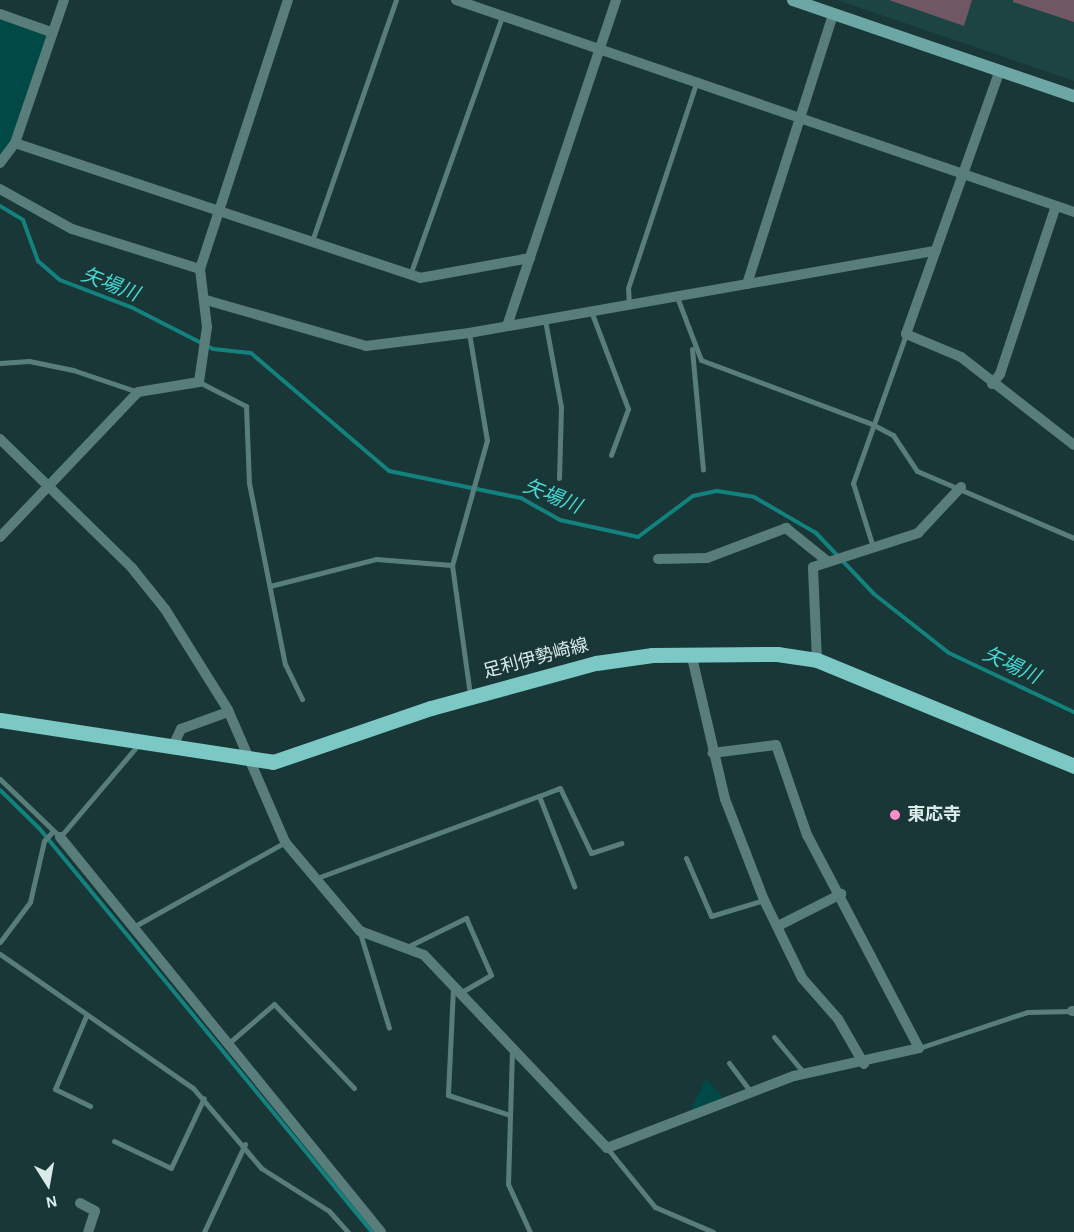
<!DOCTYPE html>
<meta charset="utf-8">
<style>
body{margin:0}
#map{position:relative;width:1074px;height:1232px;overflow:hidden;background:#183736;font-family:"Alegreya Sans","Noto Sans JP",sans-serif}
div>[style]{position:absolute}
[style*='--x']{left:calc(var(--x)*1px);top:calc(var(--y)*1px);width:calc(var(--w)*1px);rotate:calc(var(--a)*1deg)}
.built>*{inset:0;background:#1b4443}
.green>*{inset:0;background:#004947}
.stream>*{height:4px;margin:-2px;padding:0 2px;transform-origin:2px;border-radius:2px;background:#13827f}
.building>*{inset:0;background:#6f5763}
.lane>*{height:5px;margin:-2.5px;padding:0 2.5px;transform-origin:2.5px;border-radius:2.5px;background:#597d7b}
.street>*{height:10px;margin:-5px;padding:0 5px;transform-origin:5px;border-radius:5px;background:#597d7b}
.secondary>*{height:12px;margin:-6px;padding:0 6px;transform-origin:6px;border-radius:6px;background:#6ca7a5}
.primary>*{height:15px;margin:-7.5px;padding:0 7.5px;transform-origin:7.5px;border-radius:7.5px;background:#7bc8c5}
.dots>*{width:16px;height:16px;translate:-50% -50%;box-sizing:border-box;border:3px solid #183736;border-radius:50%}
span{translate:-50% -50%;white-space:nowrap;text-align:center;line-height:1.15;-webkit-text-stroke:4.5px #183736;paint-order:stroke}
.street-label{font-size:18px;color:#d9eae9}
.poi-label{font-size:18px;color:#d9eae9;font-weight:700}
.left{translate:0 -50%;text-align:left}
.water-label{font-size:20px;color:#48d8d4;font-style:italic}
.north{position:absolute;left:18px;top:1154px;width:60px;height:60px;-webkit-text-stroke:4px #183736;paint-order:stroke;rotate:169deg;font-size:16px;font-weight:700;line-height:24px;text-align:center;color:#d9eae9}
.north::after{content:'';display:block;margin:auto;width:21px;height:27px;background:#d9eae9;clip-path:polygon(50% 0,100% 100%,50% 72%,0 100%)}
</style>
<div id="map">
<div class="built">
<i style="clip-path:polygon(837px 0,1074px 0,1074px 81px)"></i>
</div>
<div class="green">
<i style="clip-path:polygon(0 14px,51px 32px,15px 143px,0 163px)"></i>
<i style="clip-path:polygon(706px 1078px,728px 1104px,686px 1119px)"></i>
</div>
<div class="stream">
<i style="--x:0;--y:206;--w:27;--a:31"></i>
<i style="--x:23;--y:220;--w:44;--a:69.9"></i>
<i style="--x:38;--y:261;--w:29;--a:41"></i>
<i style="--x:60;--y:280;--w:78;--a:21"></i>
<i style="--x:133;--y:308;--w:90;--a:27.1"></i>
<i style="--x:213;--y:349;--w:38;--a:6"></i>
<i style="--x:251;--y:353;--w:182;--a:40.5"></i>
<i style="--x:389;--y:471;--w:135;--a:11.6"></i>
<i style="--x:521;--y:498;--w:45;--a:29.4"></i>
<i style="--x:560;--y:520;--w:80;--a:12.3"></i>
<i style="--x:638;--y:537;--w:69;--a:-36.7"></i>
<i style="--x:693;--y:496;--w:25;--a:-12"></i>
<i style="--x:717;--y:491;--w:37;--a:9"></i>
<i style="--x:754;--y:497;--w:72;--a:30.1"></i>
<i style="--x:816;--y:533;--w:84;--a:46.4"></i>
<i style="--x:874;--y:594;--w:95;--a:38.2"></i>
<i style="--x:949;--y:653;--w:138;--a:25.3"></i>
<i style="--x:0;--y:790;--w:54;--a:44.3"></i>
<i style="--x:39;--y:828;--w:524;--a:50.5"></i>
</div>
<div class="building">
<i style="clip-path:polygon(889px 0,972px 0,964px 26px)"></i>
<i style="clip-path:polygon(1013px 0,1074px 0,1074px 22px,1013px 2px)"></i>
</div>
<div class="lane">
<i style="--x:312;--y:241;--w:255;--a:-70.8"></i>
<i style="--x:410;--y:275;--w:275;--a:-70.4"></i>
<i style="--x:677;--y:297;--w:67;--a:69.1"></i>
<i style="--x:701;--y:360;--w:183;--a:20.5"></i>
<i style="--x:872;--y:424;--w:24;--a:28"></i>
<i style="--x:893;--y:435;--w:43;--a:56.3"></i>
<i style="--x:917;--y:471;--w:171;--a:23.1"></i>
<i style="--x:629;--y:305;--w:17;--a:-93"></i>
<i style="--x:628;--y:288;--w:216;--a:-71.6"></i>
<i style="--x:591;--y:311;--w:105;--a:69.3"></i>
<i style="--x:628;--y:409;--w:49;--a:110.3"></i>
<i style="--x:545;--y:320;--w:88;--a:79.6"></i>
<i style="--x:561;--y:407;--w:71;--a:91.6"></i>
<i style="--x:469;--y:333;--w:109;--a:80.5"></i>
<i style="--x:487;--y:440;--w:130;--a:105.6"></i>
<i style="--x:452;--y:565;--w:131;--a:82.1"></i>
<i style="--x:692;--y:349;--w:121;--a:84.8"></i>
<i style="--x:0;--y:363;--w:29;--a:-4"></i>
<i style="--x:29;--y:361;--w:45;--a:11.6"></i>
<i style="--x:73;--y:370;--w:69;--a:18.7"></i>
<i style="--x:199;--y:382;--w:53;--a:27.1"></i>
<i style="--x:246;--y:406;--w:77;--a:87.8"></i>
<i style="--x:249;--y:483;--w:185;--a:78.8"></i>
<i style="--x:285;--y:664;--w:39;--a:64"></i>
<i style="--x:873;--y:547;--w:67;--a:-107.4"></i>
<i style="--x:853;--y:483;--w:158;--a:-70.4"></i>
<i style="--x:270;--y:586;--w:109;--a:-14.3"></i>
<i style="--x:376;--y:559;--w:76;--a:4.5"></i>
<i style="--x:0;--y:779;--w:83;--a:44"></i>
<i style="--x:60;--y:837;--w:122;--a:-49.7"></i>
<i style="--x:539;--y:796;--w:22;--a:-21"></i>
<i style="--x:560;--y:788;--w:72;--a:64.5"></i>
<i style="--x:591;--y:853;--w:32;--a:-18"></i>
<i style="--x:686;--y:858;--w:63;--a:66.7"></i>
<i style="--x:711;--y:916;--w:55;--a:-16.8"></i>
<i style="--x:317;--y:878;--w:237;--a:-20.3"></i>
<i style="--x:539;--y:796;--w:97;--a:68.7"></i>
<i style="--x:135;--y:926;--w:172;--a:-29.2"></i>
<i style="--x:360;--y:933;--w:99;--a:73"></i>
<i style="--x:0;--y:942;--w:50;--a:-53.1"></i>
<i style="--x:30;--y:902;--w:63;--a:-77.1"></i>
<i style="--x:44;--y:841;--w:13;--a:-48"></i>
<i style="--x:409;--y:946;--w:64;--a:-26.2"></i>
<i style="--x:466;--y:918;--w:62;--a:66.3"></i>
<i style="--x:491;--y:975;--w:36;--a:150"></i>
<i style="--x:0;--y:954;--w:235;--a:34.8"></i>
<i style="--x:193;--y:1088;--w:105;--a:49.6"></i>
<i style="--x:261;--y:1168;--w:80;--a:32.3"></i>
<i style="--x:329;--y:1211;--w:28;--a:48"></i>
<i style="--x:453;--y:988;--w:107;--a:92.7"></i>
<i style="--x:448;--y:1095;--w:65;--a:17.9"></i>
<i style="--x:86;--y:1016;--w:79;--a:113"></i>
<i style="--x:55;--y:1089;--w:39;--a:26"></i>
<i style="--x:774;--y:1037;--w:47;--a:50.2"></i>
<i style="--x:230;--y:1042;--w:58;--a:-40.8"></i>
<i style="--x:274;--y:1004;--w:116;--a:46.4"></i>
<i style="--x:919;--y:1048;--w:114;--a:-18.4"></i>
<i style="--x:1027;--y:1012;--w:45;--a:-1.3"></i>
<i style="--x:512;--y:1050;--w:134;--a:91.7"></i>
<i style="--x:508;--y:1184;--w:53;--a:65.4"></i>
<i style="--x:729;--y:1063;--w:36;--a:53"></i>
<i style="--x:114;--y:1141;--w:63;--a:25.3"></i>
<i style="--x:171;--y:1168;--w:77;--a:-64.8"></i>
<i style="--x:607;--y:1148;--w:76;--a:50.9"></i>
<i style="--x:655;--y:1207;--w:63;--a:23.3"></i>
<i style="--x:204;--y:1232;--w:97;--a:-65"></i>
</div>
<div class="street">
<i style="--x:456;--y:0;--w:653;--a:18.93"></i>
<i style="--x:0;--y:14;--w:54;--a:19.4"></i>
<i style="--x:1000;--y:70;--w:280;--a:109.6"></i>
<i style="--x:906;--y:334;--w:60;--a:22.7"></i>
<i style="--x:961;--y:357;--w:143;--a:37.9"></i>
<i style="--x:15;--y:143;--w:427;--a:18.4"></i>
<i style="--x:420;--y:278;--w:112;--a:-10.3"></i>
<i style="--x:0;--y:163;--w:25;--a:-53"></i>
<i style="--x:15;--y:143;--w:151;--a:-71.1"></i>
<i style="--x:0;--y:189;--w:82;--a:29.1"></i>
<i style="--x:72;--y:229;--w:134;--a:17.4"></i>
<i style="--x:747;--y:284;--w:283;--a:-72.3"></i>
<i style="--x:206;--y:300;--w:166;--a:16"></i>
<i style="--x:366;--y:346;--w:104;--a:-7.2"></i>
<i style="--x:469;--y:333;--w:474;--a:-10"></i>
<i style="--x:507;--y:326;--w:344;--a:-71.5"></i>
<i style="--x:992;--y:384;--w:13;--a:-51"></i>
<i style="--x:1000;--y:374;--w:177;--a:-71.6"></i>
<i style="--x:0;--y:439;--w:185;--a:44.3"></i>
<i style="--x:132;--y:568;--w:53;--a:51.2"></i>
<i style="--x:165;--y:609;--w:119;--a:58"></i>
<i style="--x:228;--y:710;--w:144;--a:66.6"></i>
<i style="--x:285;--y:842;--w:116;--a:49.9"></i>
<i style="--x:360;--y:931;--w:68;--a:20.6"></i>
<i style="--x:424;--y:955;--w:266;--a:46.5"></i>
<i style="--x:607;--y:1148;--w:200;--a:-21.1"></i>
<i style="--x:794;--y:1076;--w:128;--a:-12.6"></i>
<i style="--x:919;--y:1048;--w:241;--a:-117.7"></i>
<i style="--x:807;--y:835;--w:95;--a:-109"></i>
<i style="--x:776;--y:745;--w:64;--a:172.8"></i>
<i style="--x:0;--y:537;--w:200;--a:-46.4"></i>
<i style="--x:138;--y:392;--w:62;--a:-9.3"></i>
<i style="--x:199;--y:382;--w:56;--a:-81.7"></i>
<i style="--x:207;--y:327;--w:58;--a:-96.9"></i>
<i style="--x:200;--y:269;--w:283;--a:-71.9"></i>
<i style="--x:658;--y:559;--w:49;--a:-1.2"></i>
<i style="--x:707;--y:558;--w:85;--a:-20.8"></i>
<i style="--x:786;--y:528;--w:53;--a:38.8"></i>
<i style="--x:691;--y:653;--w:150;--a:76.9"></i>
<i style="--x:725;--y:799;--w:108;--a:68.9"></i>
<i style="--x:764;--y:900;--w:87;--a:64"></i>
<i style="--x:802;--y:978;--w:55;--a:48.7"></i>
<i style="--x:838;--y:1019;--w:52;--a:60"></i>
<i style="--x:817;--y:660;--w:93;--a:-92.5"></i>
<i style="--x:813;--y:567;--w:110;--a:-17.9"></i>
<i style="--x:918;--y:533;--w:63;--a:-46.9"></i>
<i style="--x:173;--y:746;--w:19;--a:-65"></i>
<i style="--x:181;--y:729;--w:50;--a:-19.9"></i>
<i style="--x:60;--y:837;--w:509;--a:50.9"></i>
<i style="--x:778;--y:926;--w:71;--a:-26.9"></i>
<i style="--x:1072;--y:1011;--w:2;--a:0"></i>
<i style="--x:80;--y:1203;--w:17;--a:28"></i>
<i style="--x:95;--y:1211;--w:22;--a:108"></i>
</div>
<div class="secondary">
<i style="--x:793;--y:0;--w:297;--a:18.9"></i>
</div>
<div class="primary">
<i style="--x:0;--y:720;--w:276;--a:8.7"></i>
<i style="--x:273;--y:762;--w:167;--a:-18.9"></i>
<i style="--x:431;--y:708;--w:171;--a:-15.3"></i>
<i style="--x:596;--y:663;--w:57;--a:-8.1"></i>
<i style="--x:652;--y:655;--w:125;--a:-0.5"></i>
<i style="--x:777;--y:654;--w:40;--a:8.5"></i>
<i style="--x:817;--y:660;--w:278;--a:22.4"></i>
</div>
<div class="dots">
<i style="left:895px;top:815px;background:#f98fca"></i>
</div>
<div class="street-label">
<span style="left:536px;top:659px;rotate:-15deg">足利伊勢崎線</span>
</div>
<div class="poi-label">
<span class="left" style="left:907px;top:815px">東応寺</span>
</div>
<div class="water-label">
<span style="left:110px;top:285px;rotate:21deg">矢場川</span>
<span style="left:552px;top:497px;rotate:22deg">矢場川</span>
<span style="left:1011px;top:666px;rotate:25deg">矢場川</span>
</div>
<div class="north">N</div>
</div>
